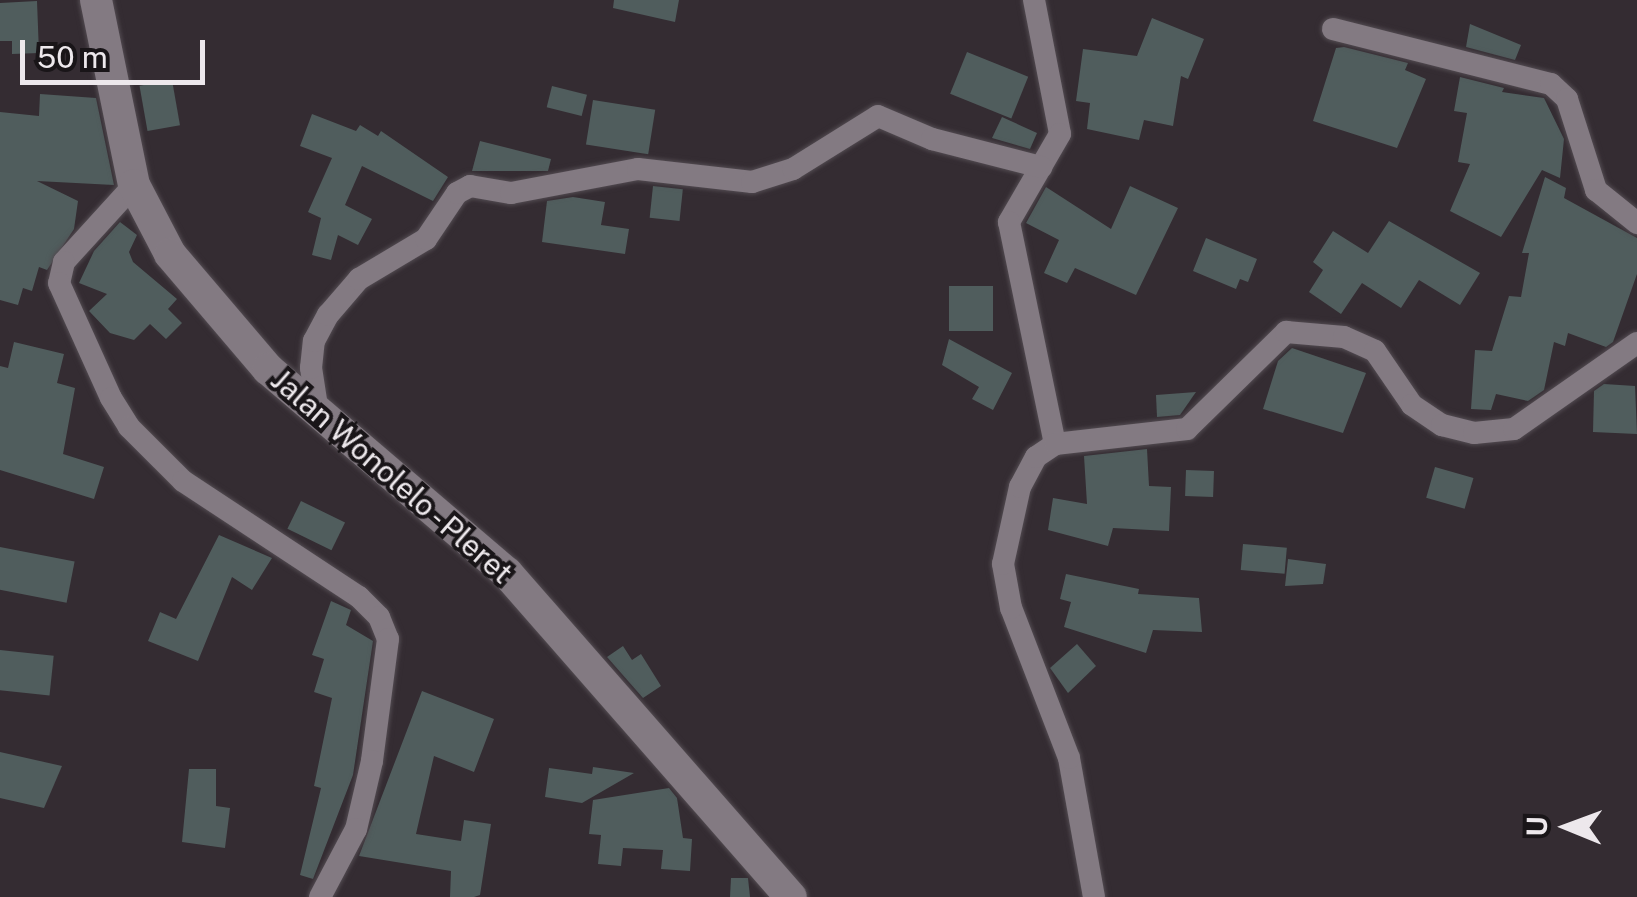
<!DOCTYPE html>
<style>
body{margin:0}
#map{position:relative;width:1637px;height:897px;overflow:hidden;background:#342c32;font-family:"Public Sans",sans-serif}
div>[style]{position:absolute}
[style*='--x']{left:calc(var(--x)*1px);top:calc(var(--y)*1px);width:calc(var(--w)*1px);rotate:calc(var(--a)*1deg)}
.building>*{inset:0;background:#505d5d;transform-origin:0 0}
.roads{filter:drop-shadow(0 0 2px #524b51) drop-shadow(0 0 2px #524b51)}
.street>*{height:22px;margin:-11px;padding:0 11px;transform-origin:11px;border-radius:11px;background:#837a82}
.secondary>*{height:32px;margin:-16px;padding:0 16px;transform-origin:16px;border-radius:16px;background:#837a82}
span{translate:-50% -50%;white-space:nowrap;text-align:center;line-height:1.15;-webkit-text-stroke:8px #191518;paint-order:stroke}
.street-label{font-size:30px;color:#ede8ec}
.north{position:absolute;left:1517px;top:777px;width:100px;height:100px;-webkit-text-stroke:8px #191518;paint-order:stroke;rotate:271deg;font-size:28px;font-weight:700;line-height:40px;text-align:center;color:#ede8ec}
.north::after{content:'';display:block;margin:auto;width:35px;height:45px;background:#ede8ec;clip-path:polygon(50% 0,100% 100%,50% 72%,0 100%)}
.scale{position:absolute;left:20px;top:40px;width:185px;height:45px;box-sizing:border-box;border:5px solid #ede8ec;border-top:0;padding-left:12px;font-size:30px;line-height:35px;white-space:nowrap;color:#ede8ec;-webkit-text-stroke:8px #191518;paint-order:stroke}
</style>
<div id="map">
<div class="building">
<i style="clip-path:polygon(614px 0,679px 0,675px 22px,613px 8px)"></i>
<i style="clip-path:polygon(37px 1px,39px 53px,12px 54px,12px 41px,0 41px,0 3px)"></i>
<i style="clip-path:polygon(1152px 18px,1204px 39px,1188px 79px,1181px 76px,1173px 126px,1144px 120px,1139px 140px,1087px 129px,1090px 103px,1076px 101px,1083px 49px,1137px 56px)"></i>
<i style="clip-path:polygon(1470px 24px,1521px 45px,1515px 60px,1466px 47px)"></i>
<i style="clip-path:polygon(1344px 47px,1408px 63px,1405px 70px,1426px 79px,1397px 148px,1313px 121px,1336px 48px)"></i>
<i style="left:967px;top:52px;width:66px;height:45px;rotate:22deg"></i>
<i style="clip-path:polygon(1460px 77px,1504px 88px,1502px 92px,1544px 98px,1564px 139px,1560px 178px,1542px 170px,1501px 237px,1450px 211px,1470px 164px,1458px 162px,1467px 113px,1454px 111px)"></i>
<i style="left:172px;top:80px;width:46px;height:33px;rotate:80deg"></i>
<i style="left:552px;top:86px;width:36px;height:22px;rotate:14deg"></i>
<i style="clip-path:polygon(40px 94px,96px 98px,114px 185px,37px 181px,78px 201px,74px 229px,47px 270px,39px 267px,32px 291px,23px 288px,18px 305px,0 300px,0 112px,39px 116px)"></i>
<i style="left:593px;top:100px;width:63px;height:45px;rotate:9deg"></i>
<i style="clip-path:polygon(312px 114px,356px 131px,360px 125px,378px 136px,381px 131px,448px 177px,433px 201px,362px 166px,345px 205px,372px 219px,358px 245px,338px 235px,331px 260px,312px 255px,321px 218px,308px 212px,332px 158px,300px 146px)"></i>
<i style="clip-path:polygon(1002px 117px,1037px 133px,1030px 149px,992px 138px)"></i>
<i style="clip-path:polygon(480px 141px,551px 159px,548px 171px,472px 171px)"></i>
<i style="clip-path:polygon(1545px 177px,1566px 188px,1564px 198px,1637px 238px,1637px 274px,1613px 342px,1606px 347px,1568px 333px,1565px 346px,1554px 342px,1544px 390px,1528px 401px,1496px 394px,1491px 410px,1471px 409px,1475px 350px,1492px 351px,1509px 296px,1521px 297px,1529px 253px,1522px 253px)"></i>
<i style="left:653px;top:186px;width:30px;height:32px;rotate:6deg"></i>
<i style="clip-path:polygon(1130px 186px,1178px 208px,1136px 295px,1075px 268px,1067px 283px,1044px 273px,1059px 240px,1026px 223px,1046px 187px,1111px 229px)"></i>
<i style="clip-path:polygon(573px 197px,605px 202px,601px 225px,629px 229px,625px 254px,542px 242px,547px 201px)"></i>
<i style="clip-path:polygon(1389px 221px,1480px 273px,1460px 305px,1419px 280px,1401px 308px,1362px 283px,1341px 314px,1309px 292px,1323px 270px,1313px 262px,1333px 231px,1368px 253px)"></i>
<i style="clip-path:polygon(120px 222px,137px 235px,129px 252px,133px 262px,177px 299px,168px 309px,182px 323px,166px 339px,150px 324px,134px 340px,110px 333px,89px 311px,107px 294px,79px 283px,94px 251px)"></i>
<i style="clip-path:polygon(1206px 238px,1257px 259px,1248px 282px,1240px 279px,1236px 289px,1193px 271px)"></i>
<i style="left:949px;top:286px;width:44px;height:45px"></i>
<i style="clip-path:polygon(949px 339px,1012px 373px,993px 410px,972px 399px,979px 387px,942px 365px)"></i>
<i style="clip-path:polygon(14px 342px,64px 354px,57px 383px,75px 388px,63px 454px,104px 467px,94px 499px,0 470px,0 366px,8px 368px)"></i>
<i style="clip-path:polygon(1292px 348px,1366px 373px,1343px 433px,1263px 409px,1278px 361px)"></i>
<i style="clip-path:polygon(1604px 384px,1635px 386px,1637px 434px,1593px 432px,1594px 391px)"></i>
<i style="clip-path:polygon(1196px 392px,1180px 415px,1157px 417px,1156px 395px)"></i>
<i style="clip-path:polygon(1147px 449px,1149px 486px,1171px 487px,1169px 531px,1113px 528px,1108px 546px,1048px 530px,1053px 498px,1087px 504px,1084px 456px)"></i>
<i style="left:1435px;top:467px;width:40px;height:32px;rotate:16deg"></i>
<i style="left:1186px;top:470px;width:28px;height:26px;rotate:2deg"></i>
<i style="left:301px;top:501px;width:49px;height:31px;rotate:26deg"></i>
<i style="clip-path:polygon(219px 535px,272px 558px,252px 590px,232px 577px,198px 661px,148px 641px,160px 612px,176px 619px)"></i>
<i style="left:1243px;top:544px;width:44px;height:26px;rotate:5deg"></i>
<i style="left:0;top:547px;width:76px;height:42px;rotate:11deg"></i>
<i style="clip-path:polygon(1288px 559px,1326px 564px,1323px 584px,1285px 586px)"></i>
<i style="clip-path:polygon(1066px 574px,1139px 589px,1138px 594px,1199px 598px,1202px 632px,1153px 630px,1146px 653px,1064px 627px,1071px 602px,1060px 599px)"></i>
<i style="clip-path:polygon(331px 601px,351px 610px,346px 625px,373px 641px,353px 775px,313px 879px,300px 875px,321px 788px,314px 786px,332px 698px,314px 692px,324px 659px,312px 655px)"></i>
<i style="clip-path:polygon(1077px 644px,1096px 666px,1068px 693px,1050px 668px)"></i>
<i style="clip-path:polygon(623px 646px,632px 660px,641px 654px,661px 686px,643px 698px,607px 657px)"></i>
<i style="left:0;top:650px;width:54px;height:40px;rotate:6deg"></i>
<i style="clip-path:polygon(422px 691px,494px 719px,474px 772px,434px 756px,416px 834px,461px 841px,464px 820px,491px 824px,480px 895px,474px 897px,450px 897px,451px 871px,359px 856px)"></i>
<i style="clip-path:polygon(0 752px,62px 766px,44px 808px,0 798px)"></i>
<i style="clip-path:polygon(593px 767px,634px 773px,582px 803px,545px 797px,549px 768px,592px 774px)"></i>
<i style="clip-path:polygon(189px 769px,216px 769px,216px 806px,230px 808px,225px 848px,182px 842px)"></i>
<i style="clip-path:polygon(669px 788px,677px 798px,683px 838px,692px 839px,690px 871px,661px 869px,663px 850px,623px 848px,621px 866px,598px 864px,601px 835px,589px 834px,593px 800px)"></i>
<i style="clip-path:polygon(731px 878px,748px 878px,750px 897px,730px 897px)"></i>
</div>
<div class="roads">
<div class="street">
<i style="--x:1034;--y:0;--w:136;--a:79"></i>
<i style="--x:1060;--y:134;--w:102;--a:120.1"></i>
<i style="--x:1009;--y:222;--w:227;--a:78.3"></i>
<i style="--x:1333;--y:29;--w:225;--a:14.2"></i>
<i style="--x:1551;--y:84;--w:22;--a:43"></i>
<i style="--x:1567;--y:99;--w:96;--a:72.3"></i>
<i style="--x:1596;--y:190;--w:53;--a:38.8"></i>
<i style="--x:134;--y:185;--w:104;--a:132.3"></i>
<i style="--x:64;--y:262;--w:22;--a:103"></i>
<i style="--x:59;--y:283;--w:126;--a:65.7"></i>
<i style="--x:111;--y:398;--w:34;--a:58"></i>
<i style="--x:129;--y:427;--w:76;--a:45"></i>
<i style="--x:183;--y:481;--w:211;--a:33.4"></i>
<i style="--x:359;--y:597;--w:28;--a:45"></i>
<i style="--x:379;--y:617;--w:24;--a:68"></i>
<i style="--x:388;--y:639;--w:123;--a:97.5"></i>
<i style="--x:372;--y:761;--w:70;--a:103.2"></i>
<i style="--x:356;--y:829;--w:77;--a:117.9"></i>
<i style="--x:318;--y:413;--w:46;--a:-98.8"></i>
<i style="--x:311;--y:368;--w:27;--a:-84"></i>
<i style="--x:314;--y:341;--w:30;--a:-62"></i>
<i style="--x:328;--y:315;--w:48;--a:-49.3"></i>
<i style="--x:359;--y:279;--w:78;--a:-30.8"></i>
<i style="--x:426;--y:239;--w:55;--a:-56"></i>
<i style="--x:457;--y:193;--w:15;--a:-28"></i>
<i style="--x:470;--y:186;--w:42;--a:9.7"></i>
<i style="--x:511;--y:193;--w:129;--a:-10.7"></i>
<i style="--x:638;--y:169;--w:115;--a:6.5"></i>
<i style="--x:752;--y:182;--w:43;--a:-17.6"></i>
<i style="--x:793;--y:169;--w:100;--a:-31.9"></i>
<i style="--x:878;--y:116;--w:59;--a:23.1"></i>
<i style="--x:932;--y:139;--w:113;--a:14.4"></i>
<i style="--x:1094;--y:897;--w:141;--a:-100.2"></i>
<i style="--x:1069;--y:758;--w:161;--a:-111.1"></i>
<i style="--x:1011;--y:608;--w:45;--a:-100.3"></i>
<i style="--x:1003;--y:564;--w:79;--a:-77.6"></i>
<i style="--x:1020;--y:487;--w:34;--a:-62"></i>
<i style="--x:1036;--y:457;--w:23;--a:-34"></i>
<i style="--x:1055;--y:444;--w:133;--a:-6.5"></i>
<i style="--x:1187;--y:429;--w:139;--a:-44.4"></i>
<i style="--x:1286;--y:332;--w:58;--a:4.9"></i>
<i style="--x:1344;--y:337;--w:34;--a:24"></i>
<i style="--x:1375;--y:351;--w:65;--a:55.6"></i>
<i style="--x:1412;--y:405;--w:36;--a:34"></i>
<i style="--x:1442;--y:425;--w:33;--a:14"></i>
<i style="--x:1474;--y:433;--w:40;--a:-5.7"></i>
<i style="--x:1514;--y:429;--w:150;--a:-35"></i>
</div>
<div class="secondary">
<i style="--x:96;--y:0;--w:189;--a:78.4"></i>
<i style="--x:134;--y:185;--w:78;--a:62.4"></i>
<i style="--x:170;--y:254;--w:151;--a:49.6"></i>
<i style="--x:268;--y:369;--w:314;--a:40.5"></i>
<i style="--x:507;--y:573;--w:431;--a:48.8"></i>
</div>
</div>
<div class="street-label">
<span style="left:392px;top:476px;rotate:41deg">Jalan Wonolelo - Pleret</span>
</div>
<div class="north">U</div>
<div class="scale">50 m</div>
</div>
